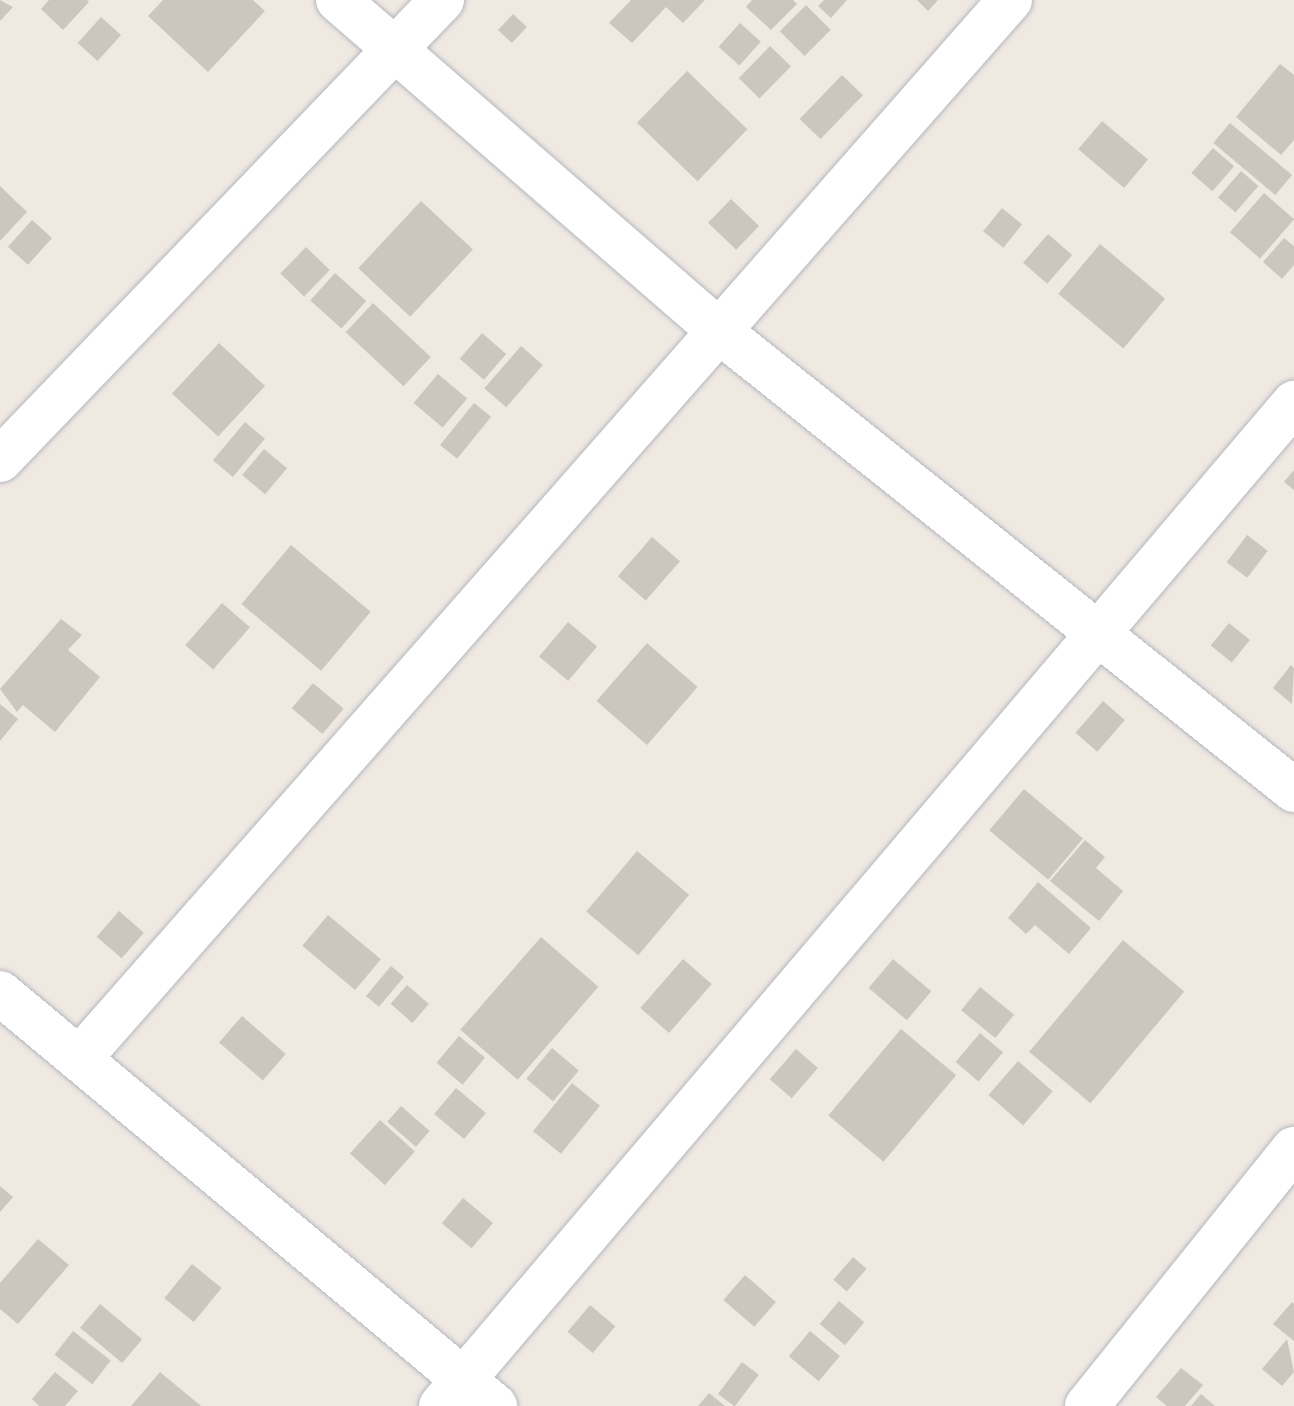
<!DOCTYPE html>
<style>
body{margin:0}
#map{position:relative;width:1294px;height:1406px;overflow:hidden;background:#efe9e1;font-family:"PT Sans",sans-serif}
div>[style]{position:absolute}
[style*='--x']{left:calc(var(--x)*1px);top:calc(var(--y)*1px);width:calc(var(--w)*1px);rotate:calc(var(--a)*1deg)}
.building>*{inset:0;background:#cbc7bf;transform-origin:0 0}
.roads{filter:drop-shadow(0 0 2px #b4b7c1) drop-shadow(0 0 2px #b4b7c1)}
.minor>*{height:44px;margin:-22px;padding:0 22px;transform-origin:22px;border-radius:22px;background:#fff}
.secondary>*{height:44px;margin:-22px;padding:0 22px;transform-origin:22px;border-radius:22px;background:#fff}
span{translate:-50% -50%;white-space:nowrap;text-align:center;line-height:1.15;-webkit-text-stroke:8px #fff;paint-order:stroke}
</style>
<div id="map">
<div class="building">
<i style="clip-path:polygon(0 0,13px 7px,0 21px)"></i>
<i style="clip-path:polygon(49px 0,87px 0,89px 2px,63px 30px,41px 9px)"></i>
<i style="clip-path:polygon(163px 0,253px 0,265px 11px,208px 72px,148px 16px)"></i>
<i style="clip-path:polygon(631px 0,705px 0,683px 23px,666px 7px,632px 43px,609px 23px)"></i>
<i style="clip-path:polygon(752px 0,793px 0,797px 4px,771px 30px,746px 7px)"></i>
<i style="clip-path:polygon(824px 0,847px 0,831px 18px,818px 6px)"></i>
<i style="clip-path:polygon(917px 0,938px 0,928px 11px)"></i>
<i style="left:806px;top:5px;width:35px;height:37px;rotate:45deg"></i>
<i style="left:513px;top:14px;width:19px;height:22px;rotate:43deg"></i>
<i style="left:101px;top:17px;width:27px;height:35px;rotate:42deg"></i>
<i style="left:740px;top:23px;width:28px;height:32px;rotate:42deg"></i>
<i style="left:770px;top:46px;width:29px;height:45px;rotate:44deg"></i>
<i style="clip-path:polygon(1280px 64px,1294px 75px,1294px 140px,1281px 155px,1236px 117px)"></i>
<i style="left:687px;top:71px;width:84px;height:72px;rotate:44deg"></i>
<i style="left:842px;top:75px;width:29px;height:61px;rotate:44deg"></i>
<i style="left:1102px;top:121px;width:60px;height:37px;rotate:40deg"></i>
<i style="left:1230px;top:123px;width:81px;height:26px;rotate:40deg"></i>
<i style="left:1213px;top:148px;width:28px;height:33px;rotate:41deg"></i>
<i style="left:1241px;top:171px;width:23px;height:35px;rotate:41deg"></i>
<i style="clip-path:polygon(0 186px,27px 212px,0 241px)"></i>
<i style="left:1264px;top:193px;width:40px;height:52px;rotate:41deg"></i>
<i style="left:731px;top:199px;width:39px;height:33px;rotate:44deg"></i>
<i style="left:421px;top:201px;width:71px;height:92px;rotate:43deg"></i>
<i style="left:1002px;top:208px;width:26px;height:30px;rotate:39deg"></i>
<i style="left:32px;top:220px;width:27px;height:36px;rotate:42deg"></i>
<i style="left:1048px;top:234px;width:32px;height:38px;rotate:41deg"></i>
<i style="clip-path:polygon(1284px 238px,1294px 246px,1294px 265px,1282px 279px,1263px 262px)"></i>
<i style="left:1100px;top:244px;width:85px;height:65px;rotate:40deg"></i>
<i style="left:306px;top:247px;width:33px;height:37px;rotate:44deg"></i>
<i style="left:335px;top:273px;width:42px;height:37px;rotate:42deg"></i>
<i style="left:373px;top:303px;width:79px;height:40px;rotate:43deg"></i>
<i style="left:482px;top:333px;width:32px;height:34px;rotate:41deg"></i>
<i style="left:219px;top:343px;width:63px;height:69px;rotate:43deg"></i>
<i style="left:521px;top:346px;width:29px;height:56px;rotate:41deg"></i>
<i style="left:438px;top:374px;width:38px;height:38px;rotate:40deg"></i>
<i style="left:474px;top:403px;width:22px;height:54px;rotate:39deg"></i>
<i style="left:245px;top:422px;width:26px;height:50px;rotate:40deg"></i>
<i style="left:264px;top:449px;width:30px;height:34px;rotate:40deg"></i>
<i style="clip-path:polygon(1294px 470px,1294px 490px,1284px 482px)"></i>
<i style="left:1247px;top:535px;width:26px;height:34px;rotate:37deg"></i>
<i style="left:652px;top:537px;width:37px;height:52px;rotate:41deg"></i>
<i style="left:291px;top:545px;width:104px;height:77px;rotate:40deg"></i>
<i style="left:222px;top:603px;width:37px;height:56px;rotate:41deg"></i>
<i style="clip-path:polygon(61px 619px,82px 635px,68px 650px,100px 677px,55px 732px,23px 705px,17px 712px,0 689px)"></i>
<i style="left:568px;top:622px;width:38px;height:45px;rotate:40deg"></i>
<i style="left:1229px;top:623px;width:27px;height:29px;rotate:39deg"></i>
<i style="left:647px;top:643px;width:67px;height:77px;rotate:41deg"></i>
<i style="clip-path:polygon(1291px 665px,1294px 668px,1292px 704px,1273px 688px)"></i>
<i style="left:313px;top:683px;width:40px;height:33px;rotate:40deg"></i>
<i style="left:1103px;top:701px;width:29px;height:42px;rotate:41deg"></i>
<i style="clip-path:polygon(0 704px,18px 719px,0 741px)"></i>
<i style="left:1024px;top:789px;width:77px;height:54px;rotate:40deg"></i>
<i style="clip-path:polygon(1085px 840px,1105px 857px,1096px 868px,1123px 891px,1099px 921px,1050px 881px)"></i>
<i style="left:637px;top:851px;width:68px;height:79px;rotate:40deg"></i>
<i style="clip-path:polygon(1038px 882px,1091px 928px,1069px 954px,1035px 925px,1026px 934px,1008px 918px)"></i>
<i style="left:119px;top:911px;width:33px;height:34px;rotate:41deg"></i>
<i style="left:328px;top:915px;width:69px;height:40px;rotate:40deg"></i>
<i style="left:541px;top:937px;width:76px;height:123px;rotate:41deg"></i>
<i style="left:1123px;top:940px;width:80px;height:146px;rotate:40deg"></i>
<i style="left:683px;top:959px;width:38px;height:65px;rotate:41deg"></i>
<i style="left:893px;top:959px;width:50px;height:38px;rotate:40deg"></i>
<i style="left:391px;top:966px;width:17px;height:39px;rotate:40deg"></i>
<i style="left:407px;top:985px;width:29px;height:25px;rotate:41deg"></i>
<i style="left:980px;top:987px;width:44px;height:30px;rotate:39deg"></i>
<i style="left:242px;top:1016px;width:58px;height:35px;rotate:41deg"></i>
<i style="left:901px;top:1029px;width:72px;height:113px;rotate:40deg"></i>
<i style="left:980px;top:1033px;width:30px;height:38px;rotate:40deg"></i>
<i style="left:459px;top:1036px;width:34px;height:35px;rotate:40deg"></i>
<i style="left:552px;top:1048px;width:35px;height:40px;rotate:40deg"></i>
<i style="left:796px;top:1049px;width:29px;height:40px;rotate:41deg"></i>
<i style="left:1018px;top:1061px;width:46px;height:45px;rotate:41deg"></i>
<i style="left:572px;top:1083px;width:36px;height:62px;rotate:39deg"></i>
<i style="left:456px;top:1088px;width:39px;height:34px;rotate:40deg"></i>
<i style="left:401px;top:1106px;width:38px;height:21px;rotate:41deg"></i>
<i style="left:380px;top:1120px;width:47px;height:45px;rotate:42deg"></i>
<i style="clip-path:polygon(0 1186px,13px 1197px,0 1212px)"></i>
<i style="left:463px;top:1198px;width:39px;height:33px;rotate:40deg"></i>
<i style="clip-path:polygon(38px 1239px,69px 1265px,18px 1324px,0 1309px,0 1283px)"></i>
<i style="left:853px;top:1257px;width:18px;height:30px;rotate:41deg"></i>
<i style="left:192px;top:1264px;width:38px;height:44px;rotate:39deg"></i>
<i style="left:745px;top:1275px;width:41px;height:33px;rotate:41deg"></i>
<i style="left:839px;top:1301px;width:33px;height:30px;rotate:40deg"></i>
<i style="clip-path:polygon(1292px 1302px,1294px 1304px,1294px 1341px,1273px 1324px)"></i>
<i style="left:100px;top:1304px;width:55px;height:31px;rotate:40deg"></i>
<i style="left:590px;top:1305px;width:33px;height:35px;rotate:40deg"></i>
<i style="left:73px;top:1331px;width:48px;height:30px;rotate:38deg"></i>
<i style="left:810px;top:1331px;width:39px;height:33px;rotate:40deg"></i>
<i style="clip-path:polygon(1287px 1339px,1294px 1372px,1282px 1386px,1262px 1369px)"></i>
<i style="left:742px;top:1362px;width:21px;height:40px;rotate:37deg"></i>
<i style="clip-path:polygon(1181px 1368px,1203px 1385px,1185px 1406px,1167px 1406px,1156px 1397px)"></i>
<i style="clip-path:polygon(55px 1372px,78px 1391px,65px 1406px,39px 1406px,32px 1399px)"></i>
<i style="clip-path:polygon(160px 1372px,201px 1406px,131px 1406px)"></i>
<i style="clip-path:polygon(709px 1393px,725px 1406px,698px 1406px)"></i>
<i style="clip-path:polygon(1201px 1394px,1215px 1406px,1191px 1406px)"></i>
</div>
<div class="roads">
<div class="minor">
<i style="--x:338;--y:0;--w:505;--a:40.98"></i>
<i style="--x:719;--y:331;--w:736;--a:38.6"></i>
<i style="--x:0;--y:460;--w:638;--a:-46.14"></i>
<i style="--x:0;--y:993;--w:645;--a:39.84"></i>
<i style="--x:79;--y:1059;--w:1410;--a:-48.68"></i>
<i style="--x:441;--y:1406;--w:1317;--a:-49.62"></i>
</div>
<div class="secondary">
<i style="--x:1087;--y:1406;--w:330;--a:-51.2"></i>
</div>
</div>
</div>
